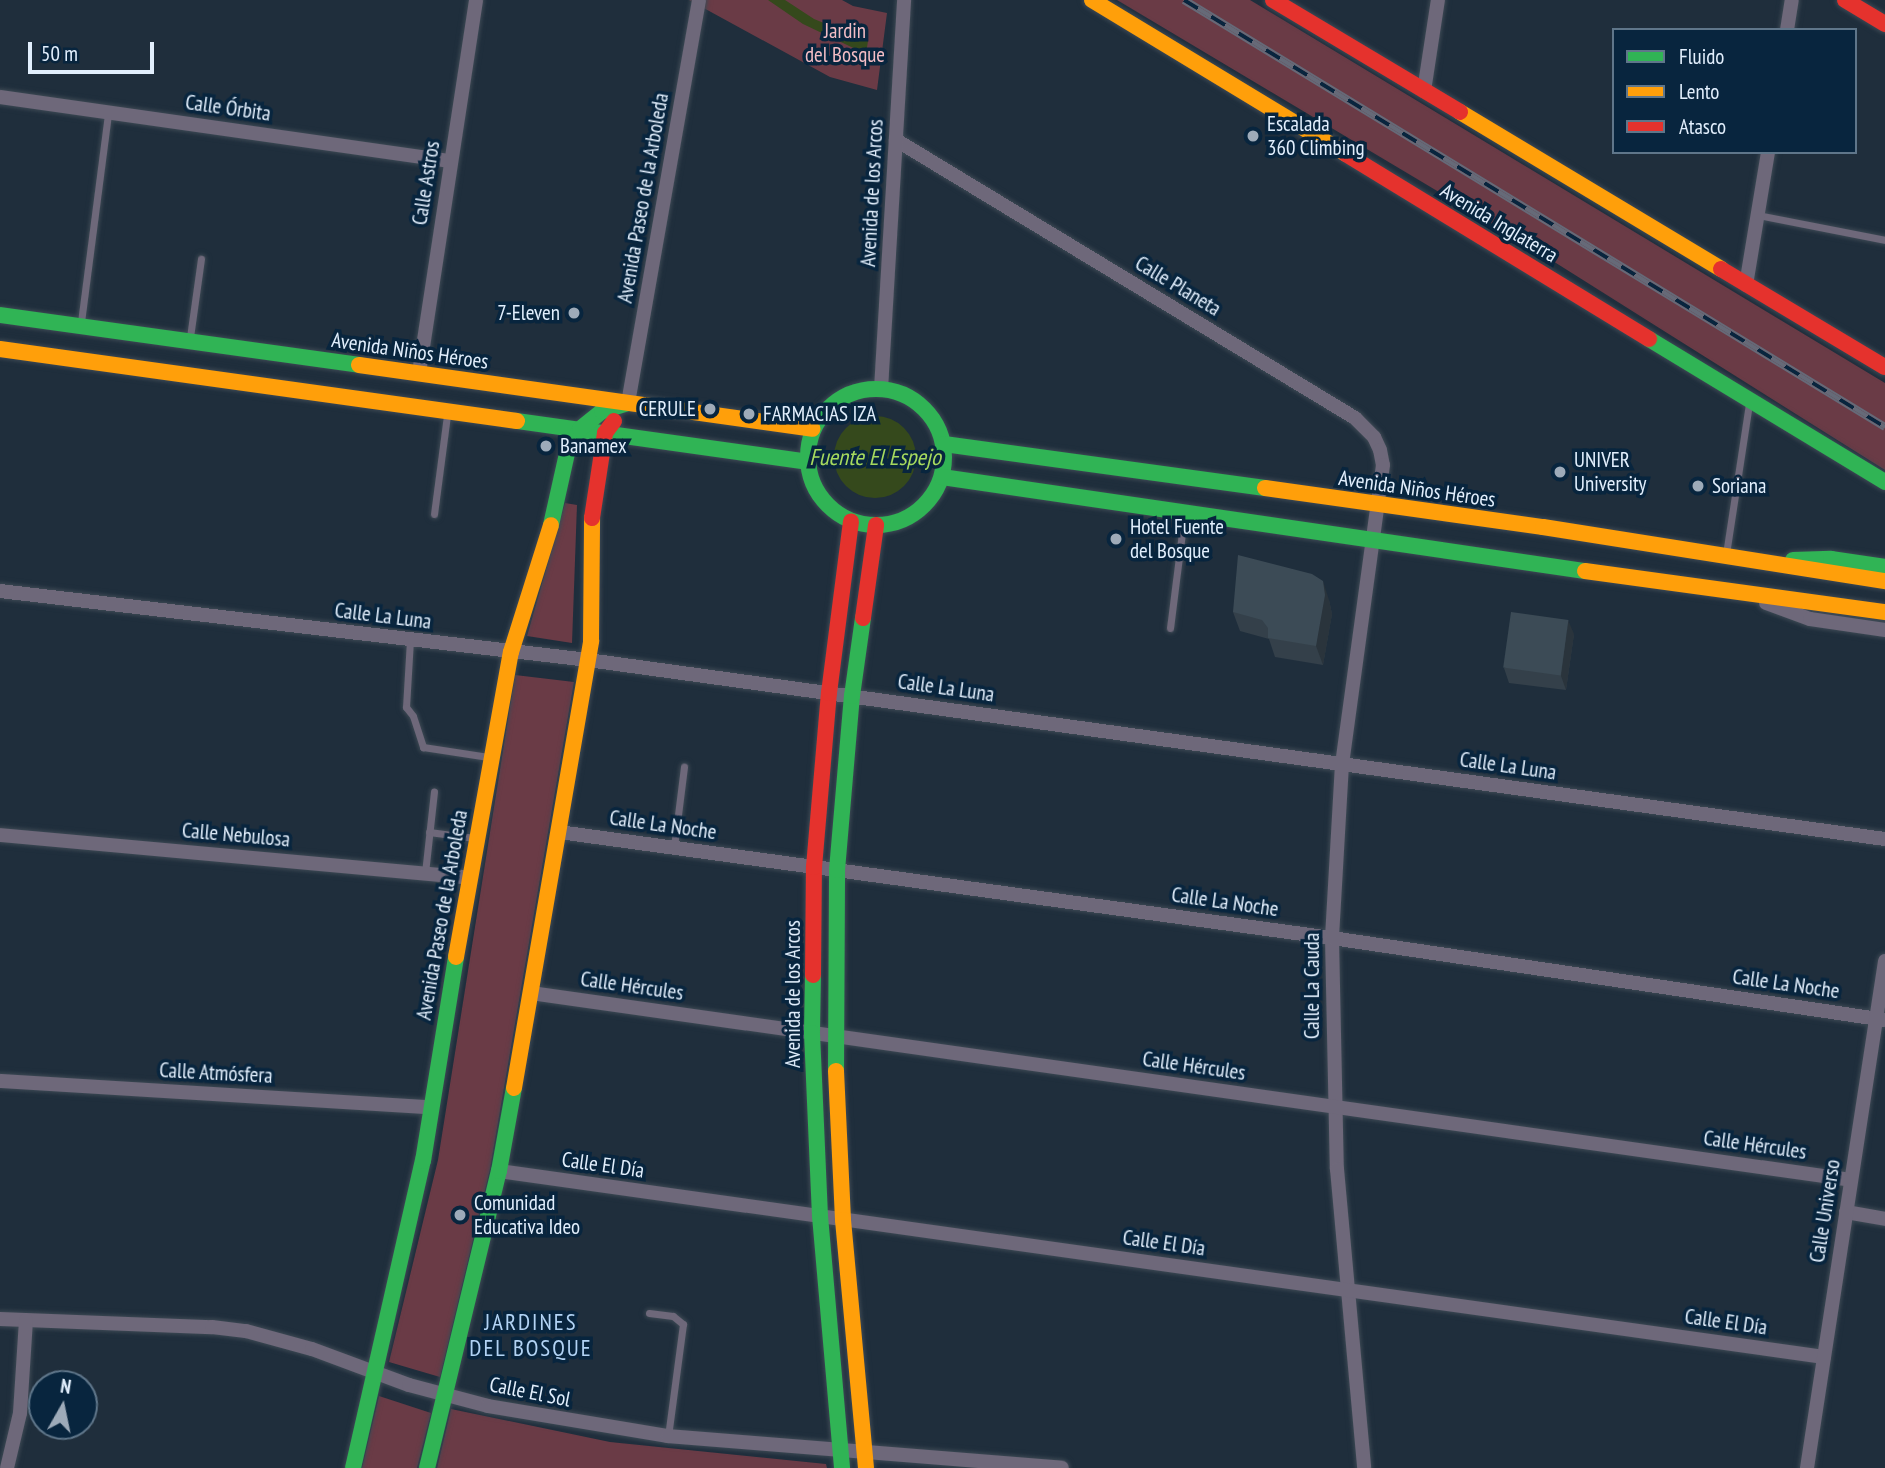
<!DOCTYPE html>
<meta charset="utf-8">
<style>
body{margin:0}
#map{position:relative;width:1885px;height:1468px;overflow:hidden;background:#1f2e3c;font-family:"PT Sans Narrow",sans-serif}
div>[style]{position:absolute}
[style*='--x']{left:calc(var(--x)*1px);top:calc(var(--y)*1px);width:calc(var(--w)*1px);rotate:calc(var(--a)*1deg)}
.green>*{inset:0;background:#6a3b46}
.water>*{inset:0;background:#35491c}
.round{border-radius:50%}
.roads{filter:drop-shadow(0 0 2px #3d4954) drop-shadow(0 0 2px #3d4954)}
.lane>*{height:7px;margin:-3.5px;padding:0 3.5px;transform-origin:3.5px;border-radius:3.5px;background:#6e687a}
.street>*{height:14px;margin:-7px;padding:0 7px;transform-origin:7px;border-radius:7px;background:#6e687a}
.fast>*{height:16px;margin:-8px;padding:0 8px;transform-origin:8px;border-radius:8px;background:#30b455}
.fast>.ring{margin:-8px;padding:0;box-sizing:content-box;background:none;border:16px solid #30b455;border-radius:50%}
.slow>*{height:16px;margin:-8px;padding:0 8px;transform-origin:8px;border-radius:8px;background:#ff9f0a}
.jam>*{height:16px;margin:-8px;padding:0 8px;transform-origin:8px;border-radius:8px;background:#e5322d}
.rail>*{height:8px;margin-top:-4px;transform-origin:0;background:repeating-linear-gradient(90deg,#08253e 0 16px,#666a78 0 32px);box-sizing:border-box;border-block:2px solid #666a78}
.wall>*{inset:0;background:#34404a}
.shaded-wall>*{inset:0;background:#2a343c}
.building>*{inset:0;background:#3c4b56;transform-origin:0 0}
.dots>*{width:19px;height:19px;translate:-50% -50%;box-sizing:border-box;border:4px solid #08253e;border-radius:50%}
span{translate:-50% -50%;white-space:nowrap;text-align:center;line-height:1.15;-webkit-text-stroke:7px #08253e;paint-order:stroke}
.park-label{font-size:21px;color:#f4bdc5}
.street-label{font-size:21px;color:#e2effd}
.poi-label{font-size:21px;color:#e2effd}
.left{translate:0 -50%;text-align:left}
.right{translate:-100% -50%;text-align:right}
.water-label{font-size:23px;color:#a6da5e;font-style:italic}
.neighbourhood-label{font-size:23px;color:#b2d3f4;letter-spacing:2px}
.legend{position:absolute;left:1612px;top:28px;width:245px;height:126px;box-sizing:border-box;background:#08253e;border:2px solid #5f768a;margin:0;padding:9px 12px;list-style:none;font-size:21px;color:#e2effd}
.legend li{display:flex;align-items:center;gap:14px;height:35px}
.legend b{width:35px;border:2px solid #5f768a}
.north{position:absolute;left:28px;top:1370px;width:70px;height:70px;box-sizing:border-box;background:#08253e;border:2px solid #5f768a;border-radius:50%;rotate:9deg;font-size:19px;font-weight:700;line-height:28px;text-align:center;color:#e2effd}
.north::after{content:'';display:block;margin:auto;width:24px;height:32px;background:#9eabb9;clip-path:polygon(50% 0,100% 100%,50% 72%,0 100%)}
.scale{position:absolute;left:28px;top:42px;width:126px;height:32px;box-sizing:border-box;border:4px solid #e2effd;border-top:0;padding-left:9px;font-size:21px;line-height:24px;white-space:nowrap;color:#e2effd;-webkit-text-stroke:5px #08253e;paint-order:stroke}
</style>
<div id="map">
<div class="green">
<i style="clip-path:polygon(689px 0,842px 0,853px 6px,887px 13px,877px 90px,830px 77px)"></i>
<i style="clip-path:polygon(1117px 0,1250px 0,1885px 383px,1885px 470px,1521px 241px)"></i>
<i style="clip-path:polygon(565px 503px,577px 505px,572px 643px,527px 636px)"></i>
<i style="clip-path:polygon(515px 675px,574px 682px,490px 1169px,440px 1377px,389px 1362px,438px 1160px)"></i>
<i style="clip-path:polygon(379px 1396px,431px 1413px,417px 1468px,362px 1468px)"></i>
<i style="clip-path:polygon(451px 1409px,610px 1442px,826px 1464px,827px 1468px,437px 1468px)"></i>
</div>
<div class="water">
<i style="clip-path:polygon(768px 0,785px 0,814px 19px,868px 41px,866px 54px,803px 24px)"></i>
<i class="round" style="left:834px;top:416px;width:82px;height:82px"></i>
</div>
<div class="roads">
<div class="lane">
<i style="--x:1758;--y:215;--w:129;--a:11.1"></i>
<i style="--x:81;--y:322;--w:211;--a:-82.6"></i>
<i style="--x:190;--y:337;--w:79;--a:-82"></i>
<i style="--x:434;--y:514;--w:100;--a:-82.5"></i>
<i style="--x:1726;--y:554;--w:153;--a:-81.3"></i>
<i style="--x:1170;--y:628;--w:112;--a:-82.8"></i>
<i style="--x:410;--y:640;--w:67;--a:93.4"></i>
<i style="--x:406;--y:707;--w:11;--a:52"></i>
<i style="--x:413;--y:716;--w:33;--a:72"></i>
<i style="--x:423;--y:747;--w:66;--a:8.7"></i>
<i style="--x:429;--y:832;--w:46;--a:7.4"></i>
<i style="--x:674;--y:847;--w:81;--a:-82.9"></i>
<i style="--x:425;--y:873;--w:82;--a:-83.7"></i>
<i style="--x:649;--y:1313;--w:24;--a:7"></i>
<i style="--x:673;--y:1316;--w:13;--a:39"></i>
<i style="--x:683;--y:1324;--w:113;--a:97.6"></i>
</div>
<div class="street">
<i style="--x:1787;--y:30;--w:30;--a:-81"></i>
<i style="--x:1424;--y:91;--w:92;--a:-81.3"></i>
<i style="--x:0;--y:97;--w:455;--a:8.1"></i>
<i style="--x:896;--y:140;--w:537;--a:31.2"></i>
<i style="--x:1355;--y:418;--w:27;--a:45"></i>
<i style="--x:1374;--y:437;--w:14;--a:65"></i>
<i style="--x:1380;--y:450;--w:15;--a:79"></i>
<i style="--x:1383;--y:465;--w:302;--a:97.8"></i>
<i style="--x:1342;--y:764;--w:174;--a:93.3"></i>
<i style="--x:1332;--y:938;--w:231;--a:88.8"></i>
<i style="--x:1337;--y:1169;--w:300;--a:84.8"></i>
<i style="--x:1746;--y:285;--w:135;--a:-80.6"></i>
<i style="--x:419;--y:373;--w:377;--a:-81.3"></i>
<i style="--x:881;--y:389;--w:390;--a:-86.6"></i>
<i style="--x:628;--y:403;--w:409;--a:-80"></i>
<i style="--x:0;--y:591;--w:592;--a:6.69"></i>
<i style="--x:588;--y:660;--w:1309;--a:7.86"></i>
<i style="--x:1766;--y:603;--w:47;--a:20"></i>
<i style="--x:1810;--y:619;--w:76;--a:8.3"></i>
<i style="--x:559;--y:832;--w:780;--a:7.81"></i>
<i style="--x:1332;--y:938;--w:559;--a:8.43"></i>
<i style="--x:0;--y:835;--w:471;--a:5.2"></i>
<i style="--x:531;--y:993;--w:1333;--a:8.06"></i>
<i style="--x:0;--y:1081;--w:431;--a:3.5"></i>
<i style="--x:499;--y:1171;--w:1338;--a:7.99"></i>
<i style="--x:1846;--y:1212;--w:40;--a:10"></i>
<i style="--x:0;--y:1319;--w:212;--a:2.2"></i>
<i style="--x:212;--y:1327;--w:34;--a:7"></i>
<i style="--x:246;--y:1331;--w:68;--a:15.3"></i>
<i style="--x:312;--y:1349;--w:103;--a:20.4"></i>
<i style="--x:409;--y:1385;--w:82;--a:14.9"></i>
<i style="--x:488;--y:1406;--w:182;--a:9.5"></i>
<i style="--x:668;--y:1436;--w:395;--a:4.6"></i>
<i style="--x:7;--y:1468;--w:57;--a:-76.7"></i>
<i style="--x:20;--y:1413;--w:93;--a:-86.3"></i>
<i style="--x:1807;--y:1468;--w:513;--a:-81.25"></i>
</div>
<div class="fast">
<i style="--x:0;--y:315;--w:362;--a:7.9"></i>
<i style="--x:1649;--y:339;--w:276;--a:31.2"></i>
<i class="ring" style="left:808px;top:389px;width:120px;height:120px"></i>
<i style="--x:517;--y:421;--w:294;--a:8"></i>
<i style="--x:944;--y:444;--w:324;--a:7.8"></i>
<i style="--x:942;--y:477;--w:650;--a:8.32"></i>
<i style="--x:551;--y:525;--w:78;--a:-77.4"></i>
<i style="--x:568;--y:449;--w:23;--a:-59"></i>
<i style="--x:580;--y:429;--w:28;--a:-39"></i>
<i style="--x:602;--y:411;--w:27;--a:-17"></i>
<i style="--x:1793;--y:560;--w:38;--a:-2"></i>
<i style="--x:1831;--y:559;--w:55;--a:8.4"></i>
<i style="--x:813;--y:975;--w:58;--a:91"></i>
<i style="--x:812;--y:1033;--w:183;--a:87.5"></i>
<i style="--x:820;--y:1216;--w:253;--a:85"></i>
<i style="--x:836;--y:1071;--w:201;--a:-89.7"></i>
<i style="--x:837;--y:870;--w:175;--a:-85.1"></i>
<i style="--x:852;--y:696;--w:79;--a:-82"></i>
<i style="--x:353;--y:1468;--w:315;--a:-77.2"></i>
<i style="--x:423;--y:1161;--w:207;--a:-80.8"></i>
<i style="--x:427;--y:1468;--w:306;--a:-76.4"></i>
<i style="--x:499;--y:1171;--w:84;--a:-79.8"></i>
</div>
<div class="slow">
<i style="--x:1092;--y:0;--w:297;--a:31.2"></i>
<i style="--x:1460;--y:112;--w:305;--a:31"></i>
<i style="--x:0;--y:349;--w:522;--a:7.93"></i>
<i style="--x:359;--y:365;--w:458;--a:8"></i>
<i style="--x:1265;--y:488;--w:281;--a:8"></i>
<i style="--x:1543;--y:527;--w:346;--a:9"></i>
<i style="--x:1585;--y:571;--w:303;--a:7.8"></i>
<i style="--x:456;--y:957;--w:310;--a:-79.8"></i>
<i style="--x:511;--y:652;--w:133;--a:-72.5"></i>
<i style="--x:836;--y:1071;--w:149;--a:87.3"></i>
<i style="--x:843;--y:1220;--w:249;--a:84.7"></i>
<i style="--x:514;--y:1088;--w:454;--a:-80.2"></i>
<i style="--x:591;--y:641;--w:123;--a:-89.5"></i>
</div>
<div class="jam">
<i style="--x:1273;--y:0;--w:218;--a:30.9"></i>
<i style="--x:1845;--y:0;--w:47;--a:31"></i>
<i style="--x:1346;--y:154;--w:355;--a:31.4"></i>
<i style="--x:1721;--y:269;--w:191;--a:30.9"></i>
<i style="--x:592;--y:518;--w:86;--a:-81.3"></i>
<i style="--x:605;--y:433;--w:15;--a:-53"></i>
<i style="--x:863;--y:618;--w:94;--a:-82"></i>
<i style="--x:813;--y:975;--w:108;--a:-89.5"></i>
<i style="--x:814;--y:867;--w:175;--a:-85.1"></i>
<i style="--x:829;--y:693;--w:173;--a:-82.7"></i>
</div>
</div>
<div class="rail">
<i style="--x:1184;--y:0;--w:821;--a:31.35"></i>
</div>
<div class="wall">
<i style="clip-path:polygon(1329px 600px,1332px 614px,1323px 665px,1275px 657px,1269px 639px,1240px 631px,1233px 612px)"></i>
<i style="clip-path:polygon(1574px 634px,1566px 690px,1509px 683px,1504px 668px)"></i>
</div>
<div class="shaded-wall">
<i style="clip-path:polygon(1323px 581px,1329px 600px,1332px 614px,1323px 665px,1316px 646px)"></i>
<i style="clip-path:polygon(1568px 620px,1574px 634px,1566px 690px,1561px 676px)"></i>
</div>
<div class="building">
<i style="clip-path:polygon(1238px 555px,1312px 574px,1323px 581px,1325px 595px,1316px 646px,1268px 638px,1268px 628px,1262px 620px,1233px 612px)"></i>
<i style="left:1511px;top:612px;width:58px;height:56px;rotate:8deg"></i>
</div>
<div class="dots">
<i style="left:1253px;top:136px;background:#9eabb9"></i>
<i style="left:574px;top:313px;background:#9eabb9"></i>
<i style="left:710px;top:409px;background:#9eabb9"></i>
<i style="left:749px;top:414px;background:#9eabb9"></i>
<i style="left:546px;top:446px;background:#9eabb9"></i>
<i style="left:1560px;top:472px;background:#9eabb9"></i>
<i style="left:1698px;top:486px;background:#9eabb9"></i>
<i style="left:1116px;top:539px;background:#9eabb9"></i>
<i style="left:460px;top:1215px;background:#9eabb9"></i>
</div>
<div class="park-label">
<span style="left:845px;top:43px">Jardin<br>del Bosque</span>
</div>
<div class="street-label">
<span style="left:228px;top:108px;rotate:8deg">Calle Órbita</span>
<span style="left:426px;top:183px;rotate:-81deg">Calle Astros</span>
<span style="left:872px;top:193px;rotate:-87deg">Avenida de los Arcos</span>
<span style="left:643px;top:198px;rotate:-80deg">Avenida Paseo de la Arboleda</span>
<span style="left:1499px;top:223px;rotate:31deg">Avenida Inglaterra</span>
<span style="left:1178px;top:286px;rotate:31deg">Calle Planeta</span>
<span style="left:410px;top:351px;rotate:8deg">Avenida Niños Héroes</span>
<span style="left:1417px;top:489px;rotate:8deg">Avenida Niños Héroes</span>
<span style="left:383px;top:616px;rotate:7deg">Calle La Luna</span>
<span style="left:946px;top:688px;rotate:8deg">Calle La Luna</span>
<span style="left:1508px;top:766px;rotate:8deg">Calle La Luna</span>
<span style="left:663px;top:825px;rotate:8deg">Calle La Noche</span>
<span style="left:236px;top:835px;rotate:5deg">Calle Nebulosa</span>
<span style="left:1225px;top:902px;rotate:8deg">Calle La Noche</span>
<span style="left:442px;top:915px;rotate:-80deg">Avenida Paseo de la Arboleda</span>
<span style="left:1786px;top:984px;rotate:8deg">Calle La Noche</span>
<span style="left:632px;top:986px;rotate:8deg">Calle Hércules</span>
<span style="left:1312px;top:986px;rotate:-90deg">Calle La Cauda</span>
<span style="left:793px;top:994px;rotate:-90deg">Avenida de los Arcos</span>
<span style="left:1194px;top:1066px;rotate:8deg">Calle Hércules</span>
<span style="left:216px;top:1073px;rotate:3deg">Calle Atmósfera</span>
<span style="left:1755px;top:1145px;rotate:8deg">Calle Hércules</span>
<span style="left:603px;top:1165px;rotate:8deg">Calle El Día</span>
<span style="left:1825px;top:1211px;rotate:-81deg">Calle Universo</span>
<span style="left:1164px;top:1243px;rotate:8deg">Calle El Día</span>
<span style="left:1726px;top:1322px;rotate:8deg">Calle El Día</span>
<span style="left:530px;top:1392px;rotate:11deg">Calle El Sol</span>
</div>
<div class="poi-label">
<span class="left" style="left:1267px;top:136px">Escalada<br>360 Climbing</span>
<span class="right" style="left:560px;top:313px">7-Eleven</span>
<span class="right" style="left:696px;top:409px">CERULE</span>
<span class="left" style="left:763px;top:414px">FARMACIAS IZA</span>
<span class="left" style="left:560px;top:446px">Banamex</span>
<span class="left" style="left:1574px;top:472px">UNIVER<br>University</span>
<span class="left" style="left:1712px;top:486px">Soriana</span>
<span class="left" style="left:1130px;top:539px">Hotel Fuente<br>del Bosque</span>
<span class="left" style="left:474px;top:1215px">Comunidad<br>Educativa Ideo</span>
</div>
<div class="water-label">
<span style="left:875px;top:457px">Fuente El Espejo</span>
</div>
<div class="neighbourhood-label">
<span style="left:531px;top:1335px">JARDINES<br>DEL BOSQUE</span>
</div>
<ul class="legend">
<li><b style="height:9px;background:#30b455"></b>Fluido</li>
<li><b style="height:9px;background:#ff9f0a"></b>Lento</li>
<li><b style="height:9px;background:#e5322d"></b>Atasco</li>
</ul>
<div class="north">N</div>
<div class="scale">50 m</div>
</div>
